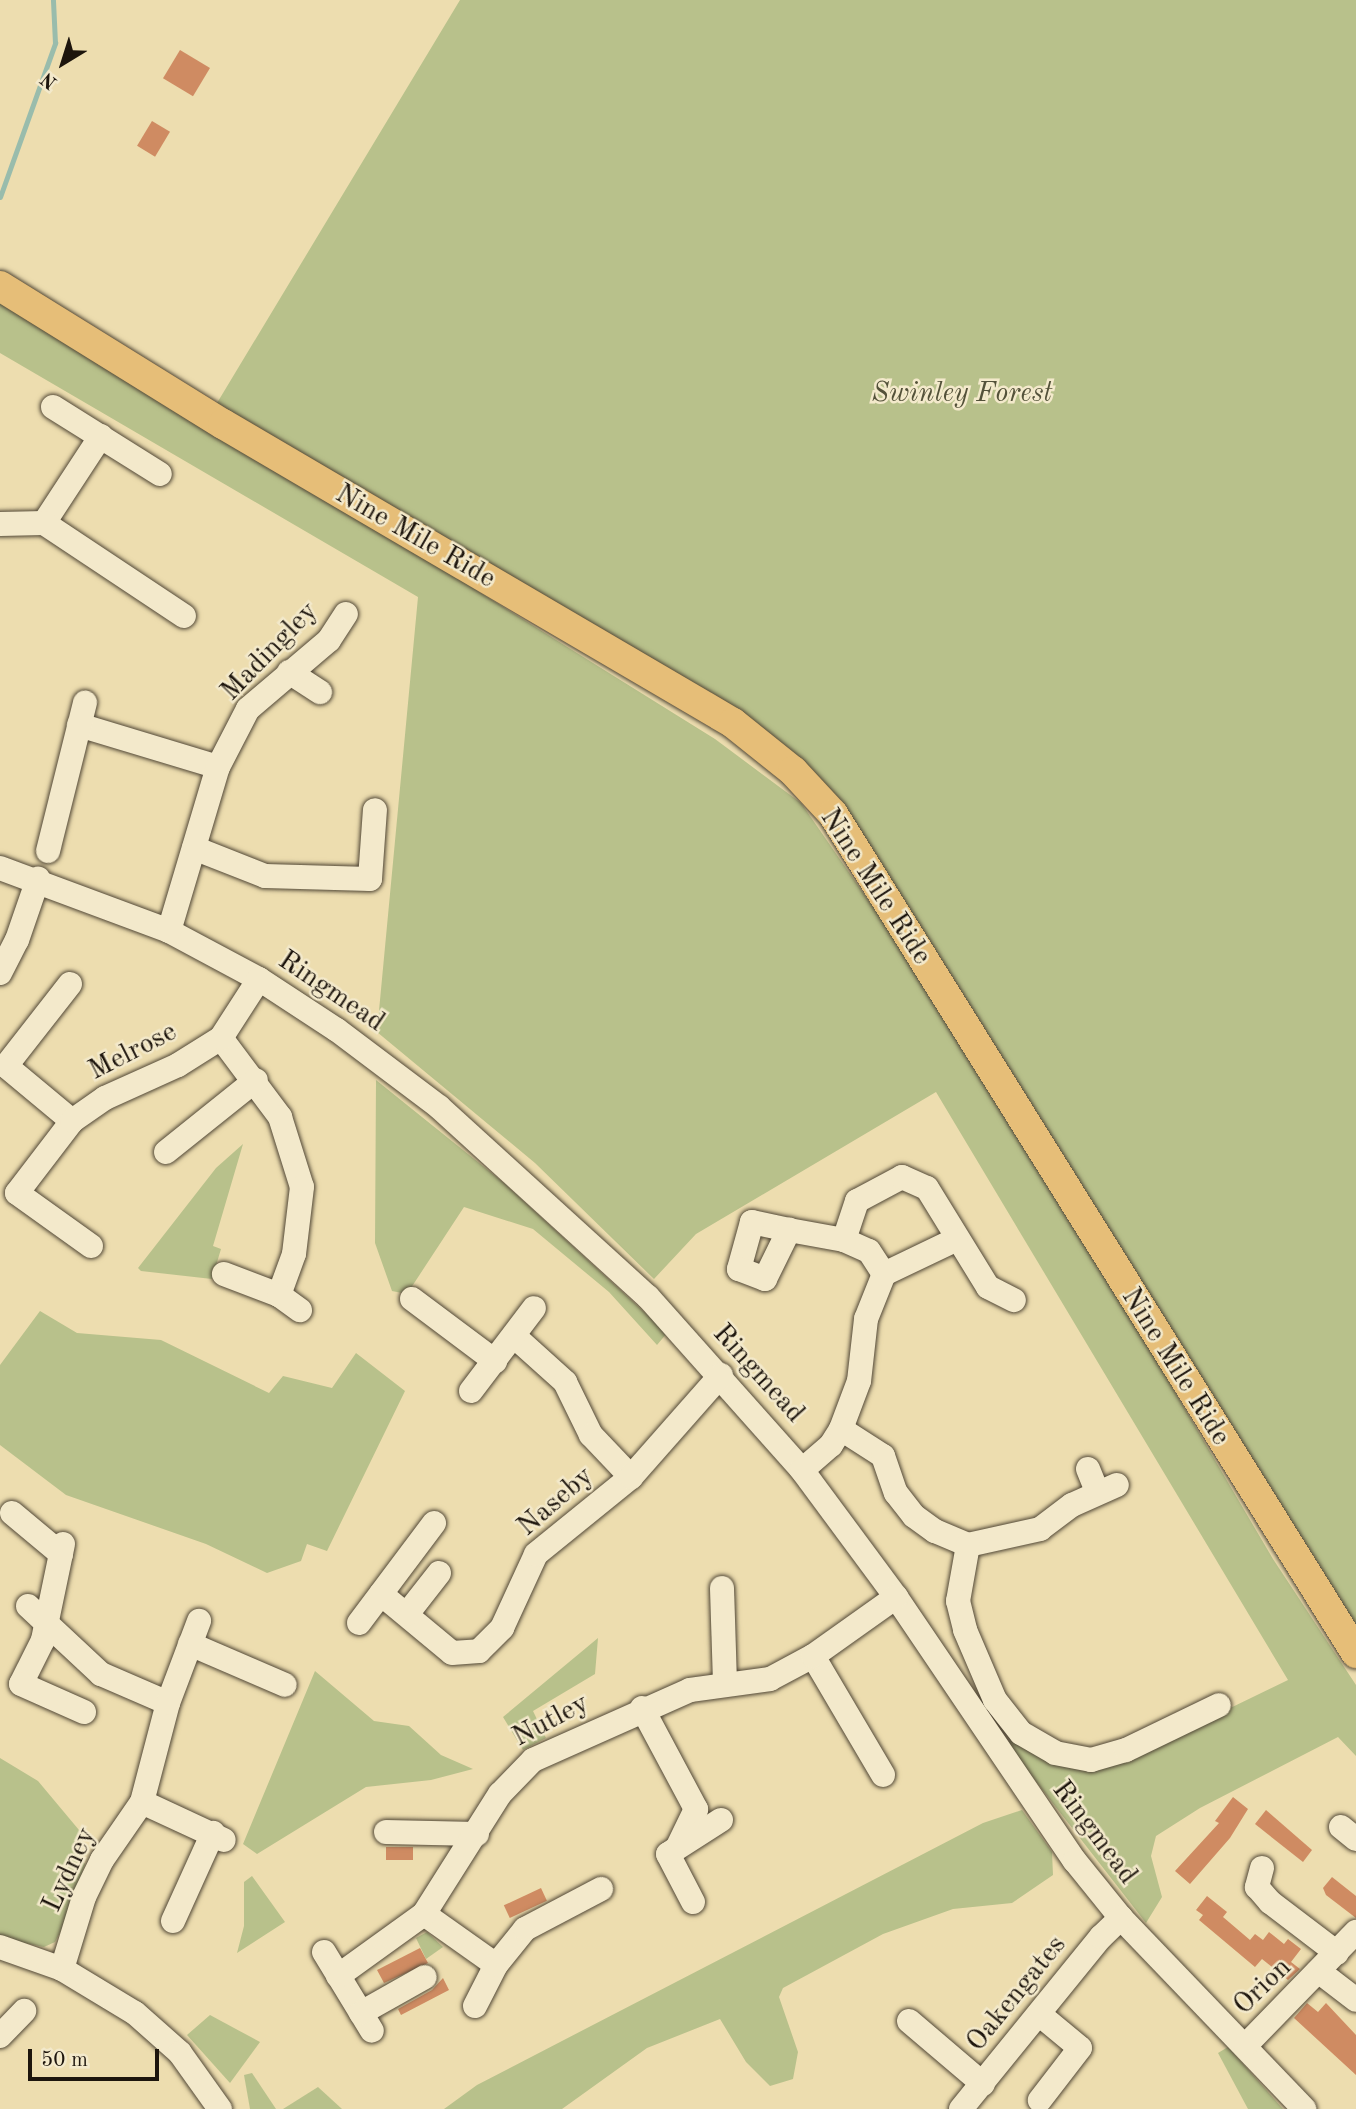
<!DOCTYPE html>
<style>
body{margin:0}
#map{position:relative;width:1356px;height:2109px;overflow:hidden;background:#edddaf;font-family:"Old Standard TT",serif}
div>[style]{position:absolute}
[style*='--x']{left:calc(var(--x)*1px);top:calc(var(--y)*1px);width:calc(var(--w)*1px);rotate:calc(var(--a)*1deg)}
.green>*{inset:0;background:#b8c18b}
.stream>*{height:5px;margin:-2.5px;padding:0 2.5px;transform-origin:2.5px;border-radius:2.5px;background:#99bcac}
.building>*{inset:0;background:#cf8b62;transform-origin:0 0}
.roads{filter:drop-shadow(0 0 2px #514736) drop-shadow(0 0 2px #514736)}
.minor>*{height:24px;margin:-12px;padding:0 12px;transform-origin:12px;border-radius:12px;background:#f3e9cb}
.major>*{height:30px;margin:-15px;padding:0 15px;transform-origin:15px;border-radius:15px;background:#e6be78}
span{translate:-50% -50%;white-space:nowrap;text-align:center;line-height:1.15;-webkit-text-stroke:5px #f3e9cb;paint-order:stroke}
.park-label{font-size:28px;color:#535139;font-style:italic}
.street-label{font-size:28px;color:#1d150d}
.north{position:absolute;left:28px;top:28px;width:70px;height:70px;-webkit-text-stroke:5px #f3e9cb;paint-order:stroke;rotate:218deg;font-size:19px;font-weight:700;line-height:28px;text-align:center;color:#1d150d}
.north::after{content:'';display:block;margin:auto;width:24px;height:32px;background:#1d150d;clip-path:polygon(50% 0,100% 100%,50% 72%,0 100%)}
.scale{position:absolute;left:28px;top:2049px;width:131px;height:32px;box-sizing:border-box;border:4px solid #1d150d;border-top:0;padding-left:9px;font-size:21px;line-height:24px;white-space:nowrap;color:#1d150d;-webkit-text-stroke:5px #f3e9cb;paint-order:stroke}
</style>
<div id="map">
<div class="green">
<i style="clip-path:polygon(460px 0,1356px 0,1356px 1636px,823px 785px,214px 408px)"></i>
<i style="clip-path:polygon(0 293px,715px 739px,801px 803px,987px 1072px,1273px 1559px,1356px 1685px,1356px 1756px,1338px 1737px,1200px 1808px,1156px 1836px,1151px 1856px,1162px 1897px,1146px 1923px,1006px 1743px,1015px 1737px,1119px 1762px,1288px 1680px,936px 1092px,696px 1234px,654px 1279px,535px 1163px,377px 1032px,418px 597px,0 353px)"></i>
<i style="clip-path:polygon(376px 1080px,504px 1183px,667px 1333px,657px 1345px,609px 1292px,533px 1229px,464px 1207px,407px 1294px,392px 1291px,375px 1243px)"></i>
<i style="clip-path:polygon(243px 1144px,213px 1246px,221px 1249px,212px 1279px,141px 1271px,138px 1268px,216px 1168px)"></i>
<i style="clip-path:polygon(40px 1311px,77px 1333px,161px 1340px,269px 1393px,283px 1376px,332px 1388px,356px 1353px,405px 1391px,327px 1551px,307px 1544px,301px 1561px,267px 1573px,206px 1544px,66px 1495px,0 1445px,0 1365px)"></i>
<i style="clip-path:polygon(598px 1638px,595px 1674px,533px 1711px,546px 1738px,523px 1750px,503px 1717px)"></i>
<i style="clip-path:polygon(315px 1671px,374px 1721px,409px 1726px,441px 1755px,473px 1769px,431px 1780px,366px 1787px,257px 1854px,243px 1844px)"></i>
<i style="clip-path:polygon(0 1758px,38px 1781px,84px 1836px,77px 1856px,85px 1864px,63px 1927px,55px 1942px,44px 1947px,0 1938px)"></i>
<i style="clip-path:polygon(1022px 1810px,1052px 1852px,1053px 1875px,1012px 1903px,953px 1909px,883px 1934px,783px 1988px,779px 1997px,798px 2052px,793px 2079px,770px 2086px,746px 2062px,720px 2019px,647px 2048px,562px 2109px,444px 2109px,477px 2085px,983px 1823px)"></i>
<i style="clip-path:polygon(252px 1876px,285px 1922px,237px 1953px,244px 1926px,244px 1882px)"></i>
<i style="clip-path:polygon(427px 1932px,443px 1947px,426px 1959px,416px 1938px)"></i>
<i style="clip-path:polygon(210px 2015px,260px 2042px,230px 2083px,187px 2035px)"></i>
<i style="clip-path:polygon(1228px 2047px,1283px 2109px,1248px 2109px,1218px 2053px)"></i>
<i style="clip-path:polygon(252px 2073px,276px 2109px,250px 2109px,244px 2075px)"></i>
<i style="clip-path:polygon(318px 2087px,342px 2109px,283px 2109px)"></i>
</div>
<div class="stream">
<i style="--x:0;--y:197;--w:164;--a:-70.3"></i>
<i style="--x:55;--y:43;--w:43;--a:-92.7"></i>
</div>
<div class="building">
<i style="left:180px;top:50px;width:35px;height:33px;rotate:31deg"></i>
<i style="left:152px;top:121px;width:21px;height:29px;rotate:31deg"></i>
<i style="clip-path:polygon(1233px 1797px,1248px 1809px,1230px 1838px,1190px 1884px,1175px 1871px,1219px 1823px,1215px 1821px)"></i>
<i style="clip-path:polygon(1266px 1810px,1312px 1850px,1303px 1862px,1255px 1824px)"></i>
<i style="left:386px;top:1847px;width:27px;height:13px"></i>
<i style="clip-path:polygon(1332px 1877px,1356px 1896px,1356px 1918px,1326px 1895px,1323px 1888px)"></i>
<i style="left:541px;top:1888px;width:14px;height:41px;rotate:65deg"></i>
<i style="clip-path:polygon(1207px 1896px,1227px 1912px,1223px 1917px,1250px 1940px,1255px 1934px,1263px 1940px,1269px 1932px,1284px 1944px,1288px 1939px,1301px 1949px,1291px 1962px,1300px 1969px,1288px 1980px,1262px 1959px,1255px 1967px,1199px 1920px,1203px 1915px,1196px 1910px)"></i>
<i style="clip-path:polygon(420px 1948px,428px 1963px,384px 1983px,377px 1970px)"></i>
<i style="clip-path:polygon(443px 1978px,449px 1990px,401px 2015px,398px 2009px,432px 1990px)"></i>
<i style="clip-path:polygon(1307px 2003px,1318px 2012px,1326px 2003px,1356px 2035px,1356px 2075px,1294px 2018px)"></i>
</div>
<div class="roads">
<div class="minor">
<i style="--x:53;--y:407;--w:126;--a:32.1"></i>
<i style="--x:44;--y:523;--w:104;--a:-56.8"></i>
<i style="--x:0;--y:524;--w:44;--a:-1.3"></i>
<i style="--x:44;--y:523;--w:168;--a:33.6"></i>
<i style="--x:289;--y:672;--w:37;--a:33"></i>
<i style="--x:79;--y:725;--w:145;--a:16.8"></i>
<i style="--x:194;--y:848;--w:76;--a:21.5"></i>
<i style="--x:265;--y:876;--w:105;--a:1.6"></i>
<i style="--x:370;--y:879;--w:69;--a:-85.9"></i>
<i style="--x:48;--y:851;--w:153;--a:-76"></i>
<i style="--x:0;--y:868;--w:180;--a:20.4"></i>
<i style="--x:169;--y:931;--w:102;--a:28.1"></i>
<i style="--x:259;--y:979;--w:93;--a:33.2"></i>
<i style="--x:337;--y:1030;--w:128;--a:37"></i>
<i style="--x:439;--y:1107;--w:282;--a:42.3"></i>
<i style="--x:648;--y:1297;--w:232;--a:48.3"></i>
<i style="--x:802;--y:1470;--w:158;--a:53.5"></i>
<i style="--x:896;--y:1597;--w:319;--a:55.9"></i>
<i style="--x:1075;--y:1861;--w:73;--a:51.1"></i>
<i style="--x:1121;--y:1918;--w:265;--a:46.2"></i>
<i style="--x:169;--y:931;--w:171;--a:-73.4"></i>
<i style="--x:218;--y:767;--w:65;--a:-62.7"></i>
<i style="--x:248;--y:709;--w:106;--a:-40.4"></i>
<i style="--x:329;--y:640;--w:31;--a:-57"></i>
<i style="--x:0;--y:973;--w:37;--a:-63"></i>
<i style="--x:17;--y:940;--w:65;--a:-71"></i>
<i style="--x:70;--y:984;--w:104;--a:128"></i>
<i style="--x:6;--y:1066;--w:86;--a:39.8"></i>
<i style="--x:221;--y:1038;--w:99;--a:53.2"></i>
<i style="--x:280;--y:1117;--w:73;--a:72.6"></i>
<i style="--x:302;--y:1187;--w:67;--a:96.8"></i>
<i style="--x:294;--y:1254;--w:44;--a:110.1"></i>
<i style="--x:279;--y:1295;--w:59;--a:-159.1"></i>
<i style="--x:166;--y:1152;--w:115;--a:-38.7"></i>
<i style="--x:789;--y:1230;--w:38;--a:-168"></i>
<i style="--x:752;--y:1222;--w:49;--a:105.5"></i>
<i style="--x:739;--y:1269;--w:28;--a:21"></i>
<i style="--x:765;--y:1279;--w:55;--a:-63.9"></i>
<i style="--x:789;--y:1230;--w:56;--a:10.3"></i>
<i style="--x:844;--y:1240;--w:27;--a:24"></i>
<i style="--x:869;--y:1251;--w:27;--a:57"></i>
<i style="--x:884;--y:1274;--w:48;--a:111.8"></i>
<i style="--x:866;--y:1319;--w:62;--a:96.4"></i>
<i style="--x:859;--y:1381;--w:51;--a:110.6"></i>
<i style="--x:841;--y:1429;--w:19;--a:122"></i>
<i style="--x:831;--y:1445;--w:38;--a:139"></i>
<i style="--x:844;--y:1240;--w:41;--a:-71.6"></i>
<i style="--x:857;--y:1201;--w:51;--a:-28.1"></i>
<i style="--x:902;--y:1177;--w:27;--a:24"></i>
<i style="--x:927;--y:1188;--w:116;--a:58.4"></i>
<i style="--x:988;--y:1287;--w:29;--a:27"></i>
<i style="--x:91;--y:1246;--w:91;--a:-144.4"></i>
<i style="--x:17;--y:1193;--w:91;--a:-52.6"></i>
<i style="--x:72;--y:1121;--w:40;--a:-34.9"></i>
<i style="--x:105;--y:1098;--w:80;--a:-24.3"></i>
<i style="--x:178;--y:1065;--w:51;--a:-32.1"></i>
<i style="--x:221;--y:1038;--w:70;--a:-57.2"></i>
<i style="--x:884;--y:1274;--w:79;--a:-25.6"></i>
<i style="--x:279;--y:1295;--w:26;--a:36"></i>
<i style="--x:412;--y:1299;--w:104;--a:36.8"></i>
<i style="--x:514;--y:1336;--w:69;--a:42"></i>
<i style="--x:565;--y:1382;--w:59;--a:63.9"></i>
<i style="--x:591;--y:1435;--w:58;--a:46.4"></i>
<i style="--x:471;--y:1391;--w:104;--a:-52.8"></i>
<i style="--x:841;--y:1429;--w:50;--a:32.7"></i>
<i style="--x:883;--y:1456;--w:39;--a:71"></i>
<i style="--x:896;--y:1493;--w:29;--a:52"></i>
<i style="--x:914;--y:1516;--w:26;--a:36"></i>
<i style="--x:935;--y:1531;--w:36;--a:23"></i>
<i style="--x:968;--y:1545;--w:74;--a:-12.5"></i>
<i style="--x:1040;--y:1529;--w:40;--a:-37"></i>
<i style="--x:1072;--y:1505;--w:49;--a:-24"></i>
<i style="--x:1088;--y:1469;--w:24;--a:68"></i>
<i style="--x:12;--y:1513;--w:64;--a:39.9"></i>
<i style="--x:63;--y:1544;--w:98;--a:101.8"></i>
<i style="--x:43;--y:1640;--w:49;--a:116.6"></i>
<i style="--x:21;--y:1684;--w:69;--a:24"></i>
<i style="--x:968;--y:1545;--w:57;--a:100.1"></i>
<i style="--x:958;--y:1601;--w:30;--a:76"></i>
<i style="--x:965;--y:1630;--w:76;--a:66.8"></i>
<i style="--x:995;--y:1700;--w:42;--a:51.8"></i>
<i style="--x:1021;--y:1733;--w:39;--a:30"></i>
<i style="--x:1055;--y:1753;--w:37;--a:11"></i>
<i style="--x:1091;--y:1760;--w:36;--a:-16"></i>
<i style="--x:1126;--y:1750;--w:103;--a:-25.8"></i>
<i style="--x:722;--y:1588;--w:94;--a:88.2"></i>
<i style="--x:381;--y:1594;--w:92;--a:39.7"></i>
<i style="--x:452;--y:1653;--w:27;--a:-4"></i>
<i style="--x:479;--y:1651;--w:33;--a:-45"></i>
<i style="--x:502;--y:1628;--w:81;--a:-65.3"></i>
<i style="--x:536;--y:1554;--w:122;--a:-39"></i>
<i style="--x:631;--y:1477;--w:136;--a:-48.6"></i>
<i style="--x:28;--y:1606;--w:100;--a:43"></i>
<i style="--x:101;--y:1674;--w:73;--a:23.4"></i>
<i style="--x:407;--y:1614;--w:52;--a:-52"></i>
<i style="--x:359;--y:1623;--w:125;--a:-53.1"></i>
<i style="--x:190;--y:1644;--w:103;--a:23.3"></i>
<i style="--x:813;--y:1656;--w:138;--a:59.5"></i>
<i style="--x:642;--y:1708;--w:115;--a:61.9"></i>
<i style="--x:696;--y:1809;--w:41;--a:115.9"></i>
<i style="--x:142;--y:1802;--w:90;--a:24.9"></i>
<i style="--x:1341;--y:1827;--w:19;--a:39"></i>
<i style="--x:386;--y:1832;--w:91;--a:1.3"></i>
<i style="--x:1262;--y:1868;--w:20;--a:105"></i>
<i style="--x:1257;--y:1887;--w:20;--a:49"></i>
<i style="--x:1270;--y:1902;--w:84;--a:37.3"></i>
<i style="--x:693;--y:1902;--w:54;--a:-117.5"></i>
<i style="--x:668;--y:1854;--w:63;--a:-32.7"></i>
<i style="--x:424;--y:1914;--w:88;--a:35.3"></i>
<i style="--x:173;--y:1921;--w:97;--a:-65.6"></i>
<i style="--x:0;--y:1947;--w:66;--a:19.5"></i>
<i style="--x:62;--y:1969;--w:85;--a:31.1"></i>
<i style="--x:135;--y:2013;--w:60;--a:41.6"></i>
<i style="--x:180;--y:2053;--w:69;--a:54.5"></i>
<i style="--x:324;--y:1952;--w:92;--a:58.7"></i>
<i style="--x:62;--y:1969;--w:75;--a:-73"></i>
<i style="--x:84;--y:1897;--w:41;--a:-64.1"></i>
<i style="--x:102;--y:1860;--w:70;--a:-55.4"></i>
<i style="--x:142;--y:1802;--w:102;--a:-75.3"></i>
<i style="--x:168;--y:1703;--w:88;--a:-69.3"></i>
<i style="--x:1321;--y:1973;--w:44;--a:37.6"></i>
<i style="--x:338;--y:1976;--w:106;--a:-35.8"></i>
<i style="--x:424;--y:1914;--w:142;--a:-57.7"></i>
<i style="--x:500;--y:1794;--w:47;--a:-45.9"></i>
<i style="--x:533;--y:1760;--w:172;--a:-24"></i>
<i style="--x:690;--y:1690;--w:81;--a:-7.8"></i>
<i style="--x:770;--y:1679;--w:49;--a:-28.1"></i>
<i style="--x:813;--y:1656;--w:102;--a:-35.4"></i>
<i style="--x:475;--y:2006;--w:46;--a:-62.9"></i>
<i style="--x:496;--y:1965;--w:46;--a:-51.1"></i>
<i style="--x:525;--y:1929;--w:86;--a:-27.8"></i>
<i style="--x:361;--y:2013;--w:73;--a:-29.4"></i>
<i style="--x:1039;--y:2014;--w:53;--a:39.7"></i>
<i style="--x:1080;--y:2048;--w:66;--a:127.6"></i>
<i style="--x:909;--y:2021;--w:97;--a:40.4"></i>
<i style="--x:0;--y:2036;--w:35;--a:-46"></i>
<i style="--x:1246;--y:2045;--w:158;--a:-45.8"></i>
<i style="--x:961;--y:2109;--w:222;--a:-50.9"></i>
<i style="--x:1101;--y:1937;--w:28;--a:-44"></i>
</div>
<div class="major">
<i style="--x:0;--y:286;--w:262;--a:31.8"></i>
<i style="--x:223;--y:424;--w:591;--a:30.38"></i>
<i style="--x:733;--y:723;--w:77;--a:38.7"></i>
<i style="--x:793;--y:771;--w:59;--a:47.1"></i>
<i style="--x:833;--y:814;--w:989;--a:58.06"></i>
</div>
</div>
<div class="park-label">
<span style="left:962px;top:394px">Swinley Forest</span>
</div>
<div class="street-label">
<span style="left:415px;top:537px;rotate:30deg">Nine Mile Ride</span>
<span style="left:270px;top:652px;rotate:-46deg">Madingley</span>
<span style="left:875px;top:887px;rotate:57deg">Nine Mile Ride</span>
<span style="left:331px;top:992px;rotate:34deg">Ringmead</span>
<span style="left:133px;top:1052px;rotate:-27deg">Melrose</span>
<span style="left:1175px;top:1367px;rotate:58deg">Nine Mile Ride</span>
<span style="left:758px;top:1374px;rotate:48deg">Ringmead</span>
<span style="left:556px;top:1502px;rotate:-41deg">Naseby</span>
<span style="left:551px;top:1721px;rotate:-28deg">Nutley</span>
<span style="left:1094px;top:1833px;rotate:53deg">Ringmead</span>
<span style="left:70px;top:1870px;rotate:-65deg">Lydney</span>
<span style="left:1263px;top:1987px;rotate:-44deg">Orion</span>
<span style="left:1017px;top:1994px;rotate:-51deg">Oakengates</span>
</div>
<div class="north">N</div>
<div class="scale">50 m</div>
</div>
